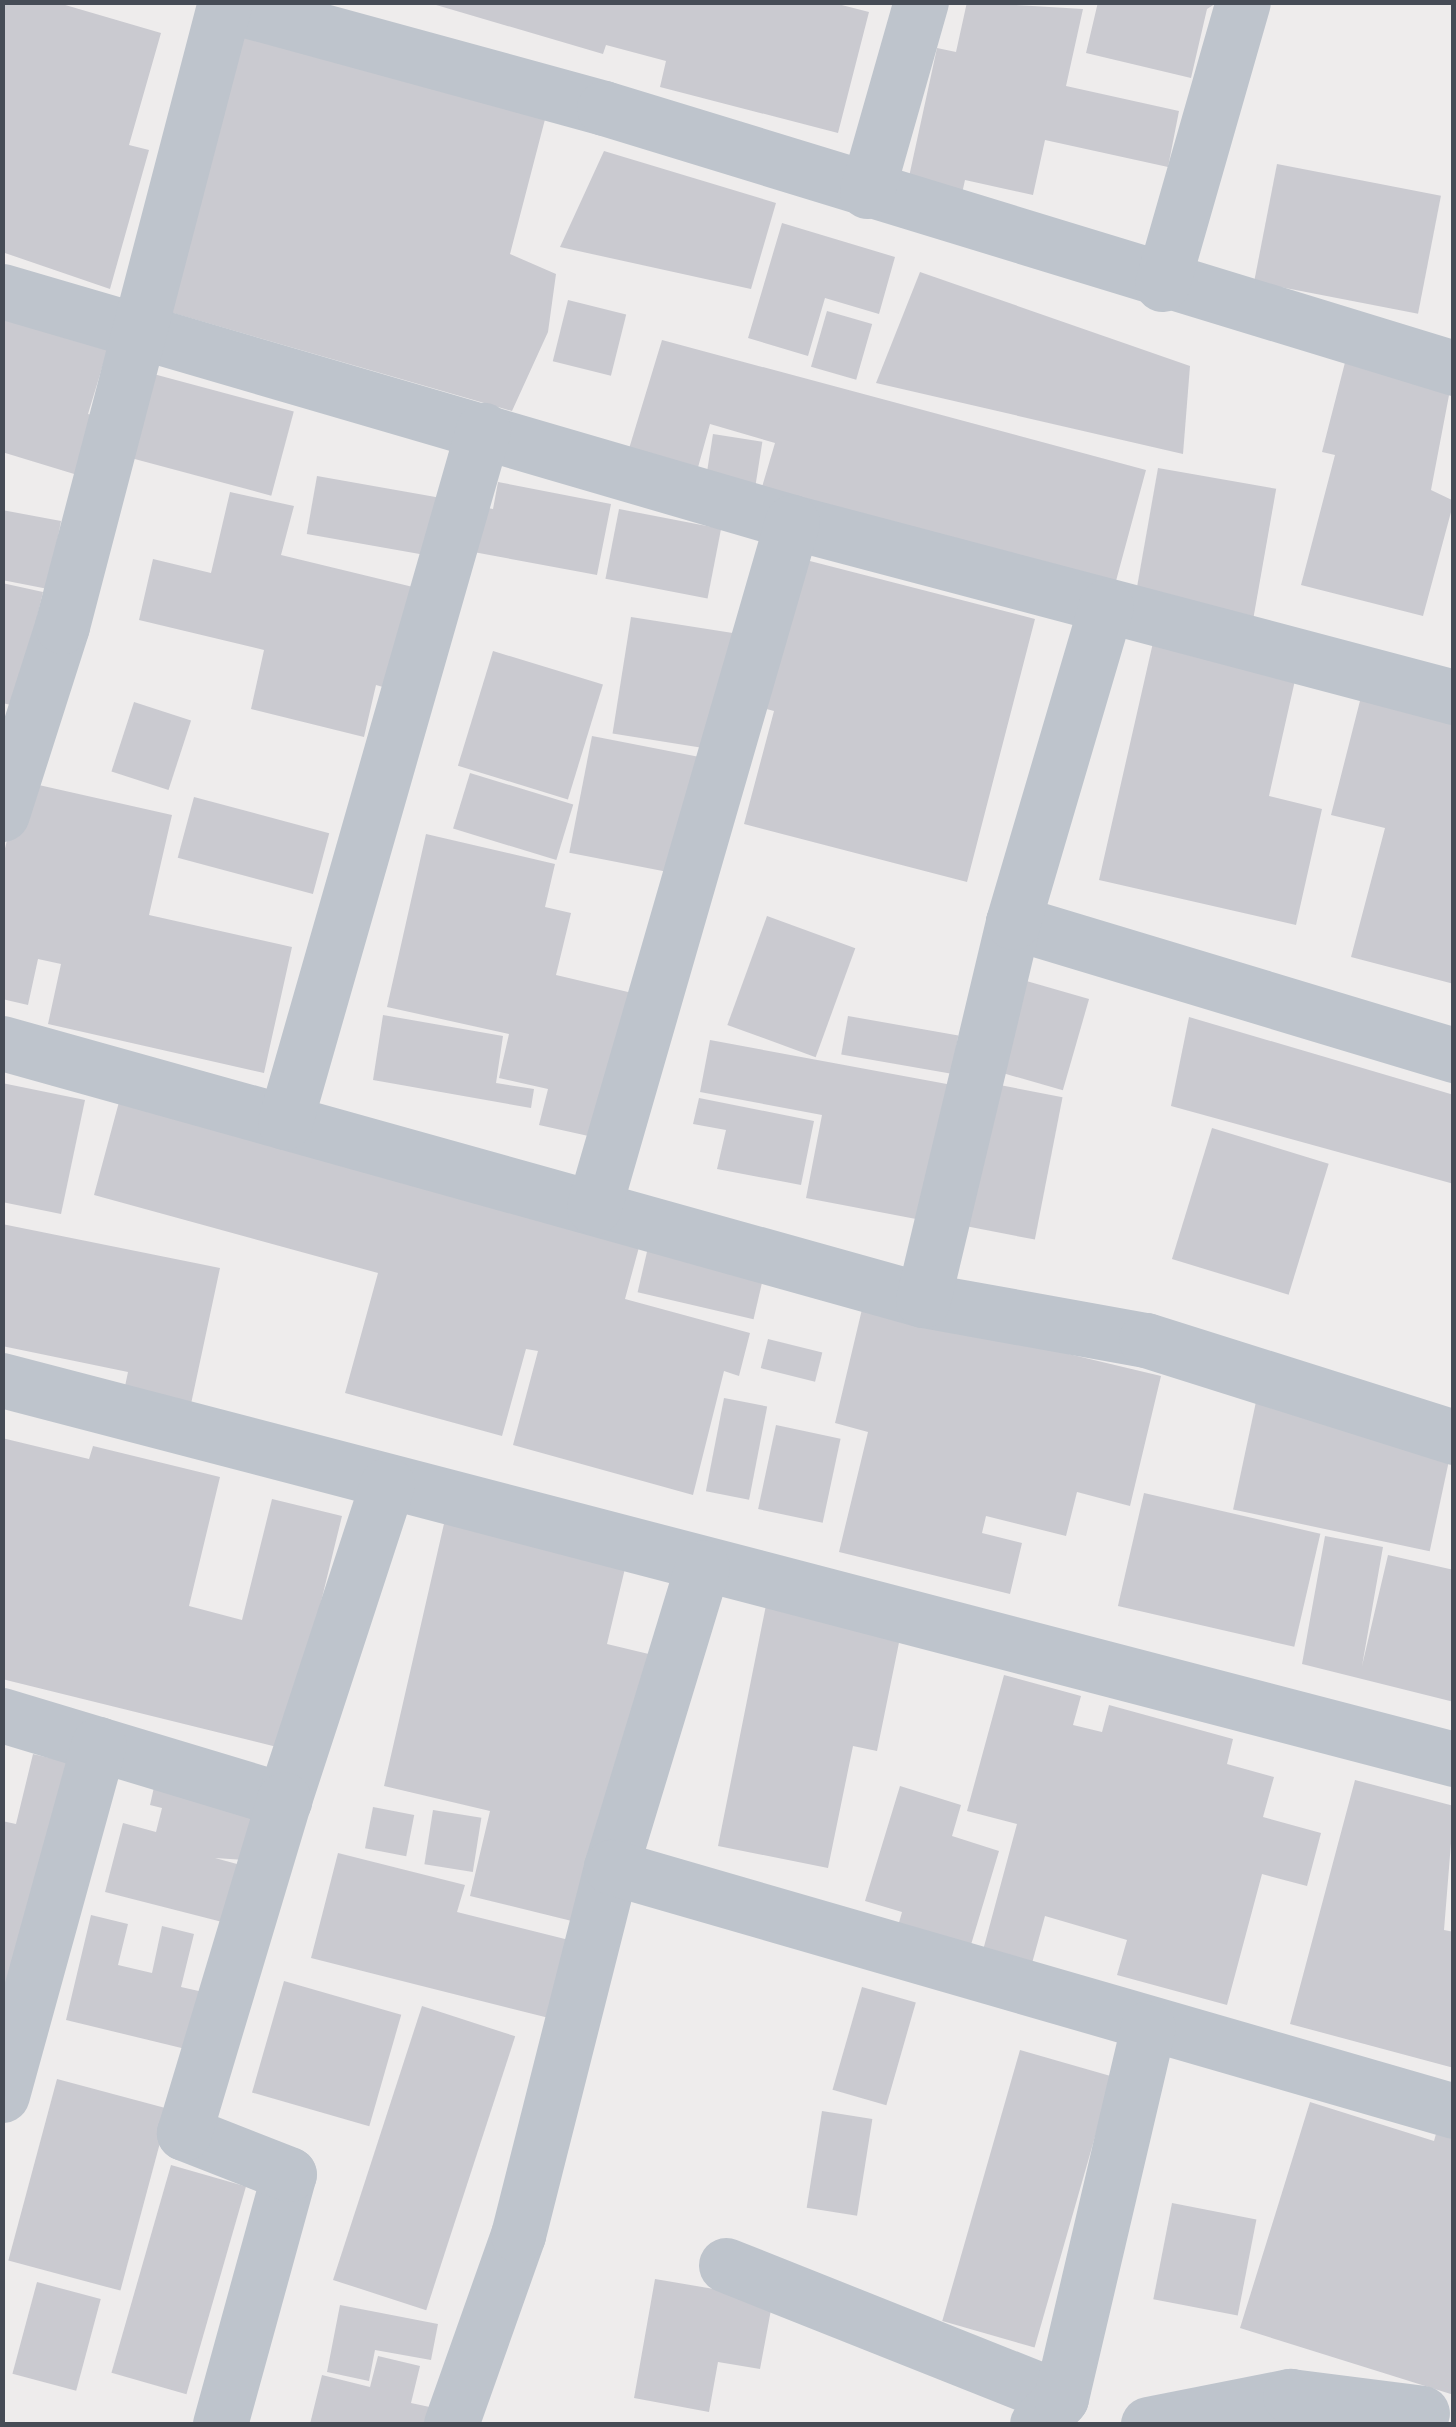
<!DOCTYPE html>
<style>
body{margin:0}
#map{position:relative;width:1456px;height:2427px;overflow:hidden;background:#eeecec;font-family:"Varela Round",sans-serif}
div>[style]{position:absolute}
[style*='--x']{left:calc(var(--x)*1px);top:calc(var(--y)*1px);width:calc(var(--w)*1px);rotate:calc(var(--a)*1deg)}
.building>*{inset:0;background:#cacad0;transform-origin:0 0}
.minor>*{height:55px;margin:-27.5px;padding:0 27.5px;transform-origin:27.5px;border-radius:27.5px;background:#bec4cc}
span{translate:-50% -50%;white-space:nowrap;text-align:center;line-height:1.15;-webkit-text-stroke:10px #fff;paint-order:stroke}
.frame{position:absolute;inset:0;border:5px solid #464c56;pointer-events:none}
</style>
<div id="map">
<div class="building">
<i style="clip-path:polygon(2px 2px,55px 2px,161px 33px,129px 145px,149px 150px,110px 289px,2px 252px)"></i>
<i style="clip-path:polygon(426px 2px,830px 2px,869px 12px,838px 133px,660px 87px,666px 61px,606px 45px,603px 54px)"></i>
<i style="clip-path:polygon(967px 2px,1083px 9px,1066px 86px,1179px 111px,1168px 167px,1045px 140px,1033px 195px,965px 180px,961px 198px,907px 186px,937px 48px,956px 52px)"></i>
<i style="clip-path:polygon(1098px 2px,1218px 2px,1207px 9px,1191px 78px,1086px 53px)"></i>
<i style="clip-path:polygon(239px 30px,549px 104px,510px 254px,556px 274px,548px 332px,512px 411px,166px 311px)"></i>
<i style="clip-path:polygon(604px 151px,776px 203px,751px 289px,560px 247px)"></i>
<i style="left:1277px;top:164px;width:167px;height:120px;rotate:11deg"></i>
<i style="clip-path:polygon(782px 223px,895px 257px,879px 314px,825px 298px,808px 356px,748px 338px)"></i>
<i style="clip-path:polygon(920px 272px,1190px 366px,1183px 454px,876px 383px)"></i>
<i style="left:568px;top:300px;width:60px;height:63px;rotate:14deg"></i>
<i style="clip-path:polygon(2px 302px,112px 335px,88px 414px,102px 418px,84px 477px,2px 452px)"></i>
<i style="left:827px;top:311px;width:47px;height:58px;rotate:16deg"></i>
<i style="clip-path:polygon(662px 340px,1146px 470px,1113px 592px,762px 487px,775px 443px,710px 424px,697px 471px,628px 452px)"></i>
<i style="clip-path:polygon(1350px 343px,1454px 369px,1431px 490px,1454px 501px,1423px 616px,1301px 585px,1335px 455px,1322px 452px)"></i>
<i style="left:146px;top:372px;width:153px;height:87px;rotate:15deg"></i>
<i style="left:713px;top:434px;width:50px;height:52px;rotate:9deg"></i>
<i style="left:1158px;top:468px;width:120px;height:132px;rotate:10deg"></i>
<i style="left:317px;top:476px;width:139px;height:59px;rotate:10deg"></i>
<i style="clip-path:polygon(498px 482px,611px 504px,597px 575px,468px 551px,477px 506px,493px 509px)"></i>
<i style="clip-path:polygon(230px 492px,294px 506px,281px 555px,413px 587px,390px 689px,376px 685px,364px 737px,251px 709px,264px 650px,139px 620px,153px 559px,211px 573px)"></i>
<i style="left:619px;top:509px;width:104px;height:71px;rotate:11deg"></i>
<i style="clip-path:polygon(2px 510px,61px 521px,48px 589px,2px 580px)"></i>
<i style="clip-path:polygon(806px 560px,1035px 619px,967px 882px,744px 824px,774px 711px,752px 705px)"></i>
<i style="clip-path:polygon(2px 583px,43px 592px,16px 706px,2px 703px)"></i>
<i style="left:631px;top:617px;width:103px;height:118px;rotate:9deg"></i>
<i style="clip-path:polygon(1157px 625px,1300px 658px,1269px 796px,1322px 809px,1296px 925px,1099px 880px)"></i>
<i style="left:493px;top:651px;width:115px;height:120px;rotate:17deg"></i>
<i style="clip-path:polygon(1364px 685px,1454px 708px,1454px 984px,1351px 957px,1385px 828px,1331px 815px)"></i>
<i style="left:134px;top:702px;width:60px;height:73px;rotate:18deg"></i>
<i style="left:592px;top:736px;width:120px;height:119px;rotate:11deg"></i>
<i style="left:470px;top:773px;width:108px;height:58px;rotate:17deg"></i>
<i style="clip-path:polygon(21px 781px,172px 815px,149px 915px,292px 947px,264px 1073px,48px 1024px,61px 964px,38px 959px,28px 1005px,2px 999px,2px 861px)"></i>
<i style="left:194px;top:797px;width:140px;height:63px;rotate:15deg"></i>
<i style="clip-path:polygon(426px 834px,555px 864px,545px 907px,571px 913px,556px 975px,645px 996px,611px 1141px,539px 1125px,548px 1089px,499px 1078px,509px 1034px,387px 1007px)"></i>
<i style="left:767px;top:916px;width:94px;height:116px;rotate:20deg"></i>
<i style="left:1016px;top:978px;width:76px;height:95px;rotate:16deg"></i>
<i style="clip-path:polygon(383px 1015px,503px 1036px,496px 1083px,534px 1089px,531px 1108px,373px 1080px)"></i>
<i style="left:848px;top:1016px;width:112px;height:39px;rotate:10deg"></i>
<i style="clip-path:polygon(1189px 1017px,1454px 1095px,1454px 1184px,1171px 1106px)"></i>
<i style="clip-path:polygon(710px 1040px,963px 1087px,937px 1223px,806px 1198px,822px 1115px,700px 1092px)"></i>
<i style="left:984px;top:1082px;width:80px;height:145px;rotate:11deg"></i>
<i style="clip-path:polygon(2px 1083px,85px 1100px,61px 1214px,2px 1202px)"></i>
<i style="clip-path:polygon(123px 1087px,645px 1225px,625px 1299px,750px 1333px,739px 1376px,724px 1371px,693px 1495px,513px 1445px,538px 1351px,526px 1349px,502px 1436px,345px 1393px,378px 1273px,94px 1195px)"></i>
<i style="clip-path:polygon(699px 1098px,814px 1121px,801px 1185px,717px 1169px,726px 1130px,693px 1124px)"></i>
<i style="left:1212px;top:1128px;width:122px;height:137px;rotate:17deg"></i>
<i style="clip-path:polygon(2px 1224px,220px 1268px,191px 1404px,124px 1391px,128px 1372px,2px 1346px)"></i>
<i style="left:652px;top:1230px;width:119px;height:64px;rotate:13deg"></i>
<i style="clip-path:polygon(863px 1305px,1161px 1376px,1130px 1506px,1077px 1492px,1066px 1536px,986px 1516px,982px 1533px,1022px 1543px,1010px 1594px,839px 1552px,868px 1432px,835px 1423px)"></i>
<i style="left:768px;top:1339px;width:56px;height:30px;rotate:14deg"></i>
<i style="left:1257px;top:1397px;width:201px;height:115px;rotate:12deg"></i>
<i style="left:724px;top:1398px;width:44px;height:95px;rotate:11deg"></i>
<i style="left:776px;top:1425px;width:66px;height:86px;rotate:12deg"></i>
<i style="clip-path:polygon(2px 1438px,89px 1459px,93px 1446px,220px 1477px,189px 1606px,242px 1620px,272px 1499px,342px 1516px,285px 1749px,2px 1679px)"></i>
<i style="left:1144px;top:1493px;width:181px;height:116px;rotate:13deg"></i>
<i style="clip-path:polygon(446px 1515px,627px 1560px,607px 1644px,657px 1656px,592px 1926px,470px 1896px,490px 1811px,384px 1786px)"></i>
<i style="clip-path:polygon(1325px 1536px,1383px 1547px,1362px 1666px,1388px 1555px,1454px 1570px,1454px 1702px,1302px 1664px)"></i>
<i style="clip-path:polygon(769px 1590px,904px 1618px,877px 1751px,853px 1746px,828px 1868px,718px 1846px)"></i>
<i style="clip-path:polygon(1004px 1675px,1081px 1696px,1073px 1725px,1102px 1732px,1109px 1705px,1233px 1739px,1227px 1764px,1274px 1777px,1263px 1817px,1321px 1833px,1307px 1886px,1262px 1874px,1227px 2005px,1117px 1975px,1127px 1940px,1045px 1916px,1031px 1967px,982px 1954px,1017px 1824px,967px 1811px)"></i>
<i style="clip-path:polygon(33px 1754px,75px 1764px,2px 2056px,2px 1821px,16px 1824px)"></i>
<i style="clip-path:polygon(1355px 1780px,1454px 1806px,1444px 1930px,1454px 1932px,1454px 2068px,1290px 2024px)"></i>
<i style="clip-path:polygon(900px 1786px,961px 1805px,952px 1836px,999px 1851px,970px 1948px,898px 1926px,902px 1912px,865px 1901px)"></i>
<i style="clip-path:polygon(154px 1787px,259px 1811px,245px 1860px,215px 1858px,248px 1867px,234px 1925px,105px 1892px,123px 1823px,156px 1832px,162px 1808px,150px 1805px)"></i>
<i style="left:373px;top:1807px;width:42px;height:42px;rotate:11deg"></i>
<i style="left:433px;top:1810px;width:49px;height:55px;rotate:9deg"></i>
<i style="clip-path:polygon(338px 1853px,465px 1885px,457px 1912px,569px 1940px,549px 2018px,311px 1958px)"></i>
<i style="clip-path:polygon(91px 1915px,128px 1924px,118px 1965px,152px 1973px,162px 1926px,194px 1934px,181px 1987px,212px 1994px,198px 2052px,66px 2020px)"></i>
<i style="left:284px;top:1981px;width:122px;height:116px;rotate:16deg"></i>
<i style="left:862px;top:1987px;width:56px;height:107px;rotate:16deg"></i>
<i style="left:422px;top:2006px;width:98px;height:288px;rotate:18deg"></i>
<i style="left:1020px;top:2050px;width:96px;height:282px;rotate:16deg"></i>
<i style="left:57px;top:2079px;width:116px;height:188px;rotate:15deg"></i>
<i style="clip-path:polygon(1310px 2102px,1434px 2141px,1439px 2123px,1454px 2128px,1454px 2395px,1240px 2328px)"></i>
<i style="left:822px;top:2111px;width:51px;height:98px;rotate:9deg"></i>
<i style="left:171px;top:2165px;width:78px;height:216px;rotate:16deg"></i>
<i style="left:1172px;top:2203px;width:86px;height:98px;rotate:11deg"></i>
<i style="clip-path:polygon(655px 2279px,773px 2299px,760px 2369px,718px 2362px,709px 2412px,634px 2398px)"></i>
<i style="left:37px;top:2282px;width:66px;height:95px;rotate:15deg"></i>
<i style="clip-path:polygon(340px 2305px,438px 2324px,431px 2360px,375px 2350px,369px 2381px,327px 2372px)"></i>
<i style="clip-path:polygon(378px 2356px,420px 2366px,411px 2403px,439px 2409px,435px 2424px,310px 2424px,322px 2375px,370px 2387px)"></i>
</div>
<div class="minor">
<i style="--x:224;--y:4;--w:394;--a:15.3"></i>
<i style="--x:604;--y:108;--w:889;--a:17.01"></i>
<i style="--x:867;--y:191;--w:197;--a:-74.1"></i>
<i style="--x:1162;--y:284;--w:293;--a:-74"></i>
<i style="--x:2;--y:291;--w:823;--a:16.3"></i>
<i style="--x:792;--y:522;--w:685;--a:14.81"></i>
<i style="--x:2;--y:814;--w:197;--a:-72.3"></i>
<i style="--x:62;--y:626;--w:645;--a:-75.36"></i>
<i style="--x:1013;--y:922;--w:461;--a:16.8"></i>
<i style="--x:2;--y:1043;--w:956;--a:15.59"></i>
<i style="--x:923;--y:1300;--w:227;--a:10.2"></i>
<i style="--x:1146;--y:1340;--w:323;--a:17.5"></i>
<i style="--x:285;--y:1122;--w:720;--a:-74.03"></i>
<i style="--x:594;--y:1207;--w:713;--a:-73.88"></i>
<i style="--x:923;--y:1300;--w:389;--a:-76.6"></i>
<i style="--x:1013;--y:922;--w:329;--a:-73.6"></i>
<i style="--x:2;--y:1380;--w:1501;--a:14.63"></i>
<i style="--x:2;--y:1715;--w:295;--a:16.8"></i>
<i style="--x:284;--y:1800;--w:332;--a:-71.9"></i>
<i style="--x:611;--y:1867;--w:313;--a:-73.1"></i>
<i style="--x:2;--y:2095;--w:364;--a:-74.6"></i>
<i style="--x:726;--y:2265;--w:360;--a:21.7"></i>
<i style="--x:220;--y:2424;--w:259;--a:-74.6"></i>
<i style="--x:289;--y:2174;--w:113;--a:-158.7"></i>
<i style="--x:184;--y:2133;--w:348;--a:-73.3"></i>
<i style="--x:451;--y:2424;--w:201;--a:-70.5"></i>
<i style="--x:518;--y:2235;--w:380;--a:-75.8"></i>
<i style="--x:611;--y:1867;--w:878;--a:16.14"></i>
<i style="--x:1037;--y:2424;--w:35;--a:-47"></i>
<i style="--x:1061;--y:2398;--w:380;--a:-76.8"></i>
<i style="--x:1148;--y:2424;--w:145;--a:-11.2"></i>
<i style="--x:1290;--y:2396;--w:133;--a:7.3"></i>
</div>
<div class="frame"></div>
</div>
